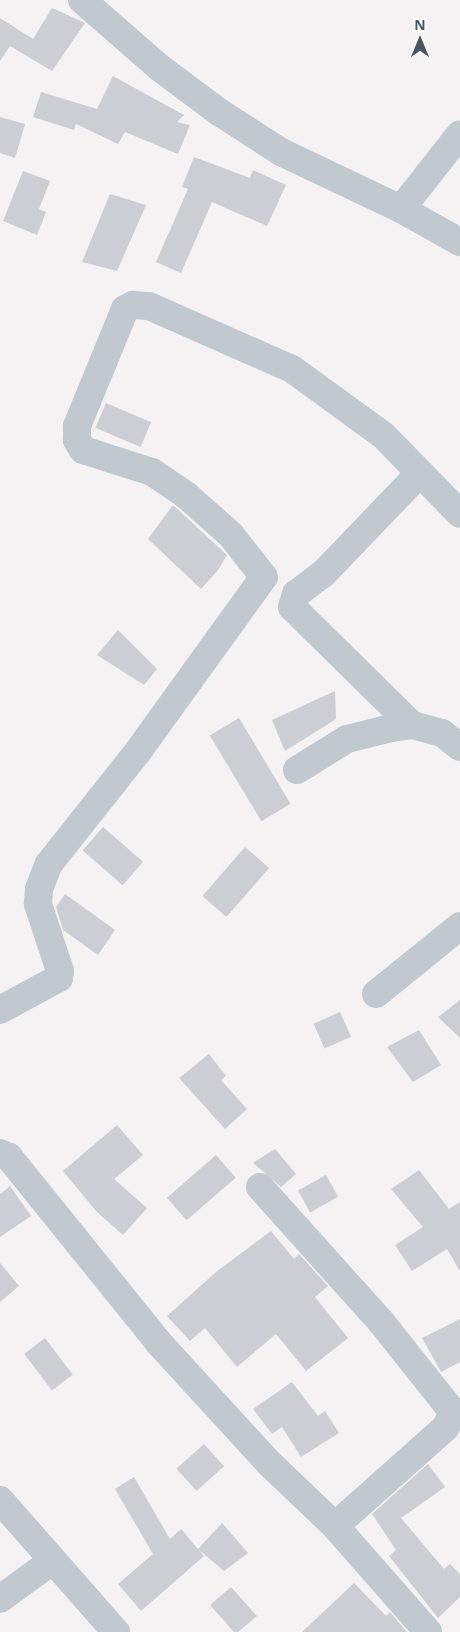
<!DOCTYPE html>
<style>
body{margin:0}
#map{position:relative;width:460px;height:1632px;overflow:hidden;background:#f4f2f2;font-family:"Open Sans",sans-serif}
div>[style]{position:absolute}
[style*='--x']{left:calc(var(--x)*1px);top:calc(var(--y)*1px);width:calc(var(--w)*1px);rotate:calc(var(--a)*1deg)}
.building>*{inset:0;background:#ccced3;transform-origin:0 0}
.minor>*{height:28px;margin:-14px;padding:0 14px;transform-origin:14px;border-radius:14px;background:#c1c9ce}
span{translate:-50% -50%;white-space:nowrap;text-align:center;line-height:1.15;-webkit-text-stroke:5px #fff;paint-order:stroke}
.north{position:absolute;left:395px;top:15px;width:50px;height:50px;-webkit-text-stroke:4px #fff;paint-order:stroke;rotate:0deg;font-size:14px;font-weight:700;line-height:20px;text-align:center;color:#4b555d}
.north::after{content:'';display:block;margin:auto;width:18px;height:22px;background:#4b555d;clip-path:polygon(50% 0,100% 100%,50% 72%,0 100%)}
</style>
<div id="map">
<div class="building">
<i style="clip-path:polygon(52px 8px,85px 23px,52px 71px,10px 46px,0 61px,0 18px,33px 39px)"></i>
<i style="clip-path:polygon(113px 76px,184px 115px,177px 122px,190px 125px,178px 154px,125px 132px,118px 144px,76px 124px,74px 130px,33px 117px,41px 92px,97px 109px)"></i>
<i style="clip-path:polygon(0 117px,25px 124px,15px 158px,0 153px)"></i>
<i style="clip-path:polygon(194px 157px,250px 178px,253px 170px,286px 185px,267px 226px,212px 202px,181px 273px,156px 262px,188px 189px,182px 187px)"></i>
<i style="clip-path:polygon(23px 171px,50px 181px,39px 209px,46px 212px,37px 235px,3px 221px)"></i>
<i style="clip-path:polygon(110px 194px,146px 205px,117px 271px,82px 262px)"></i>
<i style="left:106px;top:403px;width:49px;height:27px;rotate:23deg"></i>
<i style="clip-path:polygon(173px 505px,227px 555px,218px 570px,201px 589px,148px 539px)"></i>
<i style="clip-path:polygon(118px 630px,157px 669px,144px 685px,97px 655px)"></i>
<i style="clip-path:polygon(335px 691px,336px 719px,285px 751px,272px 720px)"></i>
<i style="left:239px;top:718px;width:100px;height:34px;rotate:59deg"></i>
<i style="left:103px;top:827px;width:53px;height:31px;rotate:41deg"></i>
<i style="left:245px;top:847px;width:32px;height:65px;rotate:41deg"></i>
<i style="clip-path:polygon(65px 894px,115px 930px,98px 955px,63px 930px,56px 907px)"></i>
<i style="clip-path:polygon(460px 1000px,460px 1038px,438px 1017px)"></i>
<i style="left:340px;top:1012px;width:27px;height:29px;rotate:66deg"></i>
<i style="clip-path:polygon(419px 1030px,441px 1065px,413px 1082px,387px 1047px)"></i>
<i style="clip-path:polygon(209px 1054px,226px 1076px,221px 1080px,247px 1109px,225px 1129px,179px 1078px)"></i>
<i style="clip-path:polygon(117px 1125px,143px 1155px,114px 1179px,147px 1208px,123px 1235px,97px 1212px,63px 1171px)"></i>
<i style="clip-path:polygon(275px 1149px,296px 1174px,281px 1187px,253px 1163px)"></i>
<i style="left:216px;top:1155px;width:30px;height:65px;rotate:49deg"></i>
<i style="clip-path:polygon(419px 1170px,449px 1209px,460px 1202px,460px 1271px,447px 1249px,412px 1271px,395px 1245px,423px 1227px,391px 1189px)"></i>
<i style="left:326px;top:1175px;width:25px;height:32px;rotate:61deg"></i>
<i style="clip-path:polygon(10px 1186px,31px 1216px,0 1237px,0 1194px)"></i>
<i style="clip-path:polygon(271px 1231px,294px 1259px,299px 1254px,328px 1286px,315px 1297px,348px 1338px,306px 1371px,276px 1334px,237px 1367px,205px 1328px,190px 1341px,167px 1316px,216px 1272px)"></i>
<i style="clip-path:polygon(0 1263px,19px 1286px,0 1302px)"></i>
<i style="clip-path:polygon(460px 1319px,460px 1362px,441px 1372px,422px 1338px)"></i>
<i style="left:45px;top:1338px;width:46px;height:26px;rotate:53deg"></i>
<i style="clip-path:polygon(292px 1382px,318px 1416px,325px 1411px,339px 1433px,301px 1457px,282px 1427px,272px 1434px,253px 1409px)"></i>
<i style="left:204px;top:1444px;width:30px;height:37px;rotate:48deg"></i>
<i style="clip-path:polygon(428px 1464px,445px 1487px,401px 1518px,444px 1569px,450px 1564px,460px 1574px,460px 1597px,438px 1618px,389px 1556px,396px 1550px,372px 1514px)"></i>
<i style="clip-path:polygon(134px 1477px,170px 1539px,181px 1529px,204px 1556px,141px 1611px,118px 1584px,153px 1554px,115px 1489px)"></i>
<i style="clip-path:polygon(222px 1523px,248px 1553px,224px 1571px,198px 1549px)"></i>
<i style="clip-path:polygon(354px 1583px,386px 1616px,390px 1612px,407px 1632px,302px 1632px)"></i>
<i style="clip-path:polygon(231px 1587px,257px 1616px,238px 1632px,234px 1632px,210px 1605px)"></i>
</div>
<div class="minor">
<i style="--x:82;--y:0;--w:103;--a:41.1"></i>
<i style="--x:160;--y:68;--w:74;--a:36.7"></i>
<i style="--x:219;--y:112;--w:74;--a:32.8"></i>
<i style="--x:281;--y:152;--w:133;--a:25.4"></i>
<i style="--x:401;--y:209;--w:68;--a:29.2"></i>
<i style="--x:401;--y:209;--w:95;--a:-51.8"></i>
<i style="--x:412;--y:725;--w:168;--a:-135.5"></i>
<i style="--x:292;--y:607;--w:14;--a:-73"></i>
<i style="--x:296;--y:594;--w:34;--a:-37"></i>
<i style="--x:323;--y:574;--w:140;--a:-46.2"></i>
<i style="--x:297;--y:770;--w:59;--a:-31.8"></i>
<i style="--x:347;--y:739;--w:45;--a:-14"></i>
<i style="--x:391;--y:728;--w:21;--a:-8"></i>
<i style="--x:412;--y:725;--w:31;--a:15"></i>
<i style="--x:442;--y:733;--w:23;--a:38"></i>
<i style="--x:376;--y:994;--w:108;--a:-39"></i>
<i style="--x:0;--y:1010;--w:67;--a:-28.5"></i>
<i style="--x:59;--y:978;--w:7;--a:-82"></i>
<i style="--x:60;--y:971;--w:71;--a:-108.2"></i>
<i style="--x:38;--y:904;--w:15;--a:-86"></i>
<i style="--x:39;--y:889;--w:26;--a:-69"></i>
<i style="--x:48;--y:865;--w:147;--a:-51.6"></i>
<i style="--x:139;--y:750;--w:213;--a:-54.2"></i>
<i style="--x:264;--y:577;--w:53;--a:-128.2"></i>
<i style="--x:231;--y:535;--w:60;--a:-138.4"></i>
<i style="--x:186;--y:495;--w:41;--a:-145.9"></i>
<i style="--x:152;--y:472;--w:72;--a:-162.3"></i>
<i style="--x:83;--y:450;--w:12;--a:-121"></i>
<i style="--x:77;--y:440;--w:14;--a:-90"></i>
<i style="--x:77;--y:426;--w:126;--a:-67.7"></i>
<i style="--x:125;--y:309;--w:9;--a:-27"></i>
<i style="--x:133;--y:305;--w:16;--a:4"></i>
<i style="--x:149;--y:306;--w:156;--a:23.8"></i>
<i style="--x:292;--y:369;--w:112;--a:36"></i>
<i style="--x:383;--y:435;--w:110;--a:45.7"></i>
<i style="--x:0;--y:1153;--w:10;--a:24"></i>
<i style="--x:9;--y:1157;--w:239;--a:51.1"></i>
<i style="--x:159;--y:1343;--w:164;--a:47.5"></i>
<i style="--x:270;--y:1464;--w:90;--a:43.6"></i>
<i style="--x:335;--y:1526;--w:141;--a:48.7"></i>
<i style="--x:260;--y:1187;--w:183;--a:48.1"></i>
<i style="--x:382;--y:1323;--w:106;--a:51.5"></i>
<i style="--x:448;--y:1406;--w:11;--a:68"></i>
<i style="--x:452;--y:1416;--w:14;--a:120"></i>
<i style="--x:445;--y:1428;--w:147;--a:138.3"></i>
<i style="--x:0;--y:1500;--w:176;--a:48.7"></i>
<i style="--x:0;--y:1599;--w:64;--a:-36.2"></i>
</div>
<div class="north">N</div>
</div>
